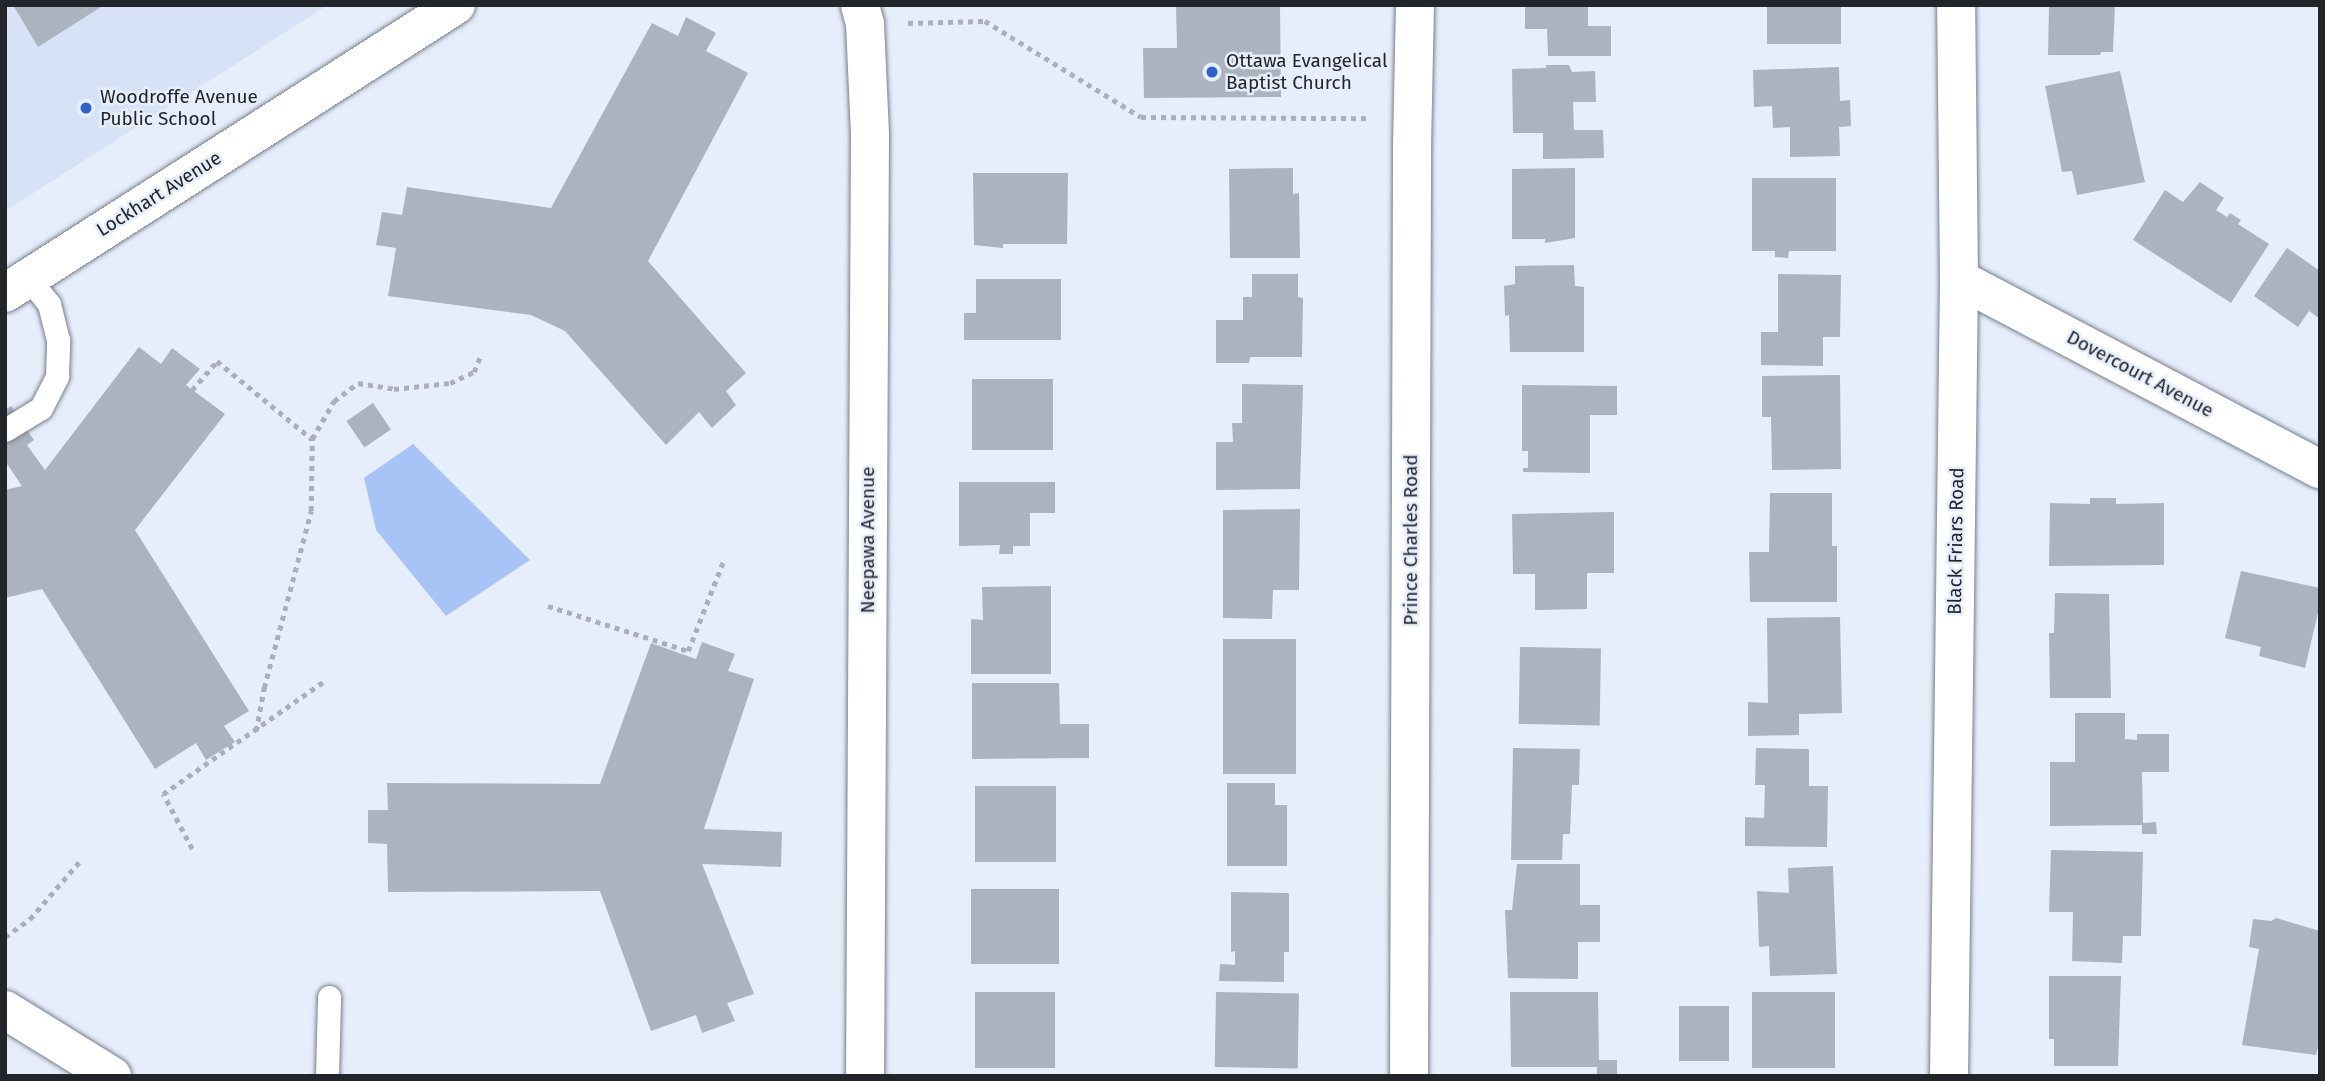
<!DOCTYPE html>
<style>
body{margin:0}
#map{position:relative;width:2325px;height:1081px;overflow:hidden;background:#e6eefb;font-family:"Fira Sans",sans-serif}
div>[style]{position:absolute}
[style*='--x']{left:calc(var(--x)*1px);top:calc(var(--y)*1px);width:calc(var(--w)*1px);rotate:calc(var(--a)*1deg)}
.built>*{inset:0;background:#d7e2f7}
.water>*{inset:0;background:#a8c4f6}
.building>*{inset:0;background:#acb3c0;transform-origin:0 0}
.path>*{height:4.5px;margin-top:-2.25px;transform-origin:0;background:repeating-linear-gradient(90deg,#a9b0ba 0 5px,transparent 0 10px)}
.roads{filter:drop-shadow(0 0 2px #787f8b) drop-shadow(0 0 2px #787f8b)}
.lane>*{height:23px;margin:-11.5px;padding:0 11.5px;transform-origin:11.5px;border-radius:11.5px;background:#fff}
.street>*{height:38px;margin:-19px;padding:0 19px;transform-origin:19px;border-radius:19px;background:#fff}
.secondary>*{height:38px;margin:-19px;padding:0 19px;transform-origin:19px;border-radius:19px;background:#fff}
.dots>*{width:19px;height:19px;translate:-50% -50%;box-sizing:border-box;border:4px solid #e6eefb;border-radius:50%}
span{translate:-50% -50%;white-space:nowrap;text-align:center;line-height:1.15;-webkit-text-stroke:5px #e6eefb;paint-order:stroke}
.poi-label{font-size:19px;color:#22252a}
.left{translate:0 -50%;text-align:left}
.street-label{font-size:19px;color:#22252a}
.frame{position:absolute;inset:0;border:7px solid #22252a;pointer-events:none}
</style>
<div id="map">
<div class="built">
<i style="clip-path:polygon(5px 5px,328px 5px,5px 211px)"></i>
</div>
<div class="water">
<i style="clip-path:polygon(413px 444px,530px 560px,446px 616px,376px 530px,364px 478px)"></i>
</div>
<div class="building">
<i style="clip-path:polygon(13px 5px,104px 5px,38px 47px)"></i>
<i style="clip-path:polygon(1176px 5px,1280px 5px,1281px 97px,1144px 98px,1143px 48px,1177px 48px)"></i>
<i style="clip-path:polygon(1525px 5px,1588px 5px,1588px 26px,1611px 26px,1611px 56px,1548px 56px,1547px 29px,1525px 29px)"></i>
<i style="left:1767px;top:5px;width:74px;height:39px"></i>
<i style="clip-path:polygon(2049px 5px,2115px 5px,2113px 52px,2101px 52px,2100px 55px,2048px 55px)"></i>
<i style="clip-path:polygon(686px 17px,716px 33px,706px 51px,748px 73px,648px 261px,746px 373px,726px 391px,736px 405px,712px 428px,699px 412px,666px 445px,565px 331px,531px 315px,388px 296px,396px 248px,376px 245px,382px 212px,402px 215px,407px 187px,551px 208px,652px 23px,678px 36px)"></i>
<i style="clip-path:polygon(1546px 65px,1569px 65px,1572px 72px,1595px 71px,1596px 102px,1573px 102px,1574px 130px,1603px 130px,1604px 158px,1543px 159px,1543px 133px,1513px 133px,1512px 69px,1546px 68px)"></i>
<i style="clip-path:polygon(1839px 67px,1840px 101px,1850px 100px,1851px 126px,1839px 127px,1840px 156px,1790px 157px,1790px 127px,1773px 128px,1772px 106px,1754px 107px,1753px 70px)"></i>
<i style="clip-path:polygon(2120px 71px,2145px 182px,2077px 195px,2072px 171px,2062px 172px,2045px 86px)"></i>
<i style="clip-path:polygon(1293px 168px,1293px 194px,1299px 193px,1300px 258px,1230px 258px,1229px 169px)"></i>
<i style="clip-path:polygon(1575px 168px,1575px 238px,1545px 243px,1545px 239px,1512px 239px,1512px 169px)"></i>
<i style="clip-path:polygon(973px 173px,1068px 173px,1067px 244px,1003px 244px,1003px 248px,974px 245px)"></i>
<i style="clip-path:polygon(1752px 178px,1836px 178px,1836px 251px,1789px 251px,1788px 258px,1775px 257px,1775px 251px,1752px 251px)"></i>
<i style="clip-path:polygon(2200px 182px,2224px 198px,2216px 210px,2227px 217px,2230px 213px,2241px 220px,2238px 224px,2269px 244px,2231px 303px,2133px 240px,2165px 190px,2183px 202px)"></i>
<i style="clip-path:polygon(2287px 248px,2320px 271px,2320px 319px,2309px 311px,2298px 327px,2254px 296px)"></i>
<i style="clip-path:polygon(1574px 265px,1575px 286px,1584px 287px,1584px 352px,1510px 352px,1509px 315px,1505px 316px,1504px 286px,1515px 284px,1515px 266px)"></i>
<i style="clip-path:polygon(1252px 274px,1298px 274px,1298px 297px,1303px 298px,1302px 357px,1250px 357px,1249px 363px,1216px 363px,1216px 320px,1243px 320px,1243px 297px,1252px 297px)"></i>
<i style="clip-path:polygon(1778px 274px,1841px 275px,1840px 337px,1823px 337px,1823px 366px,1761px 365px,1761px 332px,1778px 332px)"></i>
<i style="clip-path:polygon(976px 279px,1061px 279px,1061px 340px,964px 340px,964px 313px,976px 313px)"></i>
<i style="clip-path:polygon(139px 347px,161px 364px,172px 348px,200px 369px,186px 385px,225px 414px,135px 530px,249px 711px,224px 726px,235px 742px,206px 760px,196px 743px,155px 769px,42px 589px,5px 598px,5px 490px,22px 486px,5px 461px,5px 410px,11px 406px,34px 440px,27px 445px,45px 470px)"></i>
<i style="clip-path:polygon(1840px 375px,1841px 469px,1772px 470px,1771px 417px,1762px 417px,1762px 376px)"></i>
<i style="left:972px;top:379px;width:81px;height:71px"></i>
<i style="clip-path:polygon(1242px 384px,1303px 385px,1300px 489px,1216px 490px,1216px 442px,1233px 442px,1232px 423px,1242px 423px)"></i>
<i style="clip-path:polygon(1522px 385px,1617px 386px,1617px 415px,1590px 415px,1590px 473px,1523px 472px,1523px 468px,1528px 468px,1528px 451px,1522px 451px)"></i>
<i style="left:373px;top:403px;width:32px;height:32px;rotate:56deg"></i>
<i style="clip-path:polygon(959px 482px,1055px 482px,1055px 513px,1030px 513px,1030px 546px,1013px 546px,1013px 554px,999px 554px,1000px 545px,959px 546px)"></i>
<i style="clip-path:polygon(1770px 493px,1832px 493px,1832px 546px,1837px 546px,1837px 602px,1750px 602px,1749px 552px,1769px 552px)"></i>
<i style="clip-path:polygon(2090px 498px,2116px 498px,2116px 504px,2164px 503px,2164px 565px,2049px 566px,2050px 503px,2090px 504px)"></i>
<i style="clip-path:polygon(1300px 509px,1299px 590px,1273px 590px,1272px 619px,1223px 618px,1223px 510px)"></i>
<i style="clip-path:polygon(1614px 512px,1614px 573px,1587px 573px,1587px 609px,1535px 610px,1535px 574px,1513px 574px,1512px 514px)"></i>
<i style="clip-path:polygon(2241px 571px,2320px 588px,2320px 604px,2305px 668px,2259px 656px,2261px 647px,2225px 638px)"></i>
<i style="clip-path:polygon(1051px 586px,1051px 674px,971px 674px,971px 619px,983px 620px,982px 587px)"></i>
<i style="clip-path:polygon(2055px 593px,2109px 594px,2111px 698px,2050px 698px,2049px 633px,2054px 633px)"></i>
<i style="clip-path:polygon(1840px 617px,1842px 713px,1799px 714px,1799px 735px,1748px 736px,1748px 702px,1768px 703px,1767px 618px)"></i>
<i style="left:1223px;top:639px;width:73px;height:135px"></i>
<i style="clip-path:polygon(702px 642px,735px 654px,728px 671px,754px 679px,704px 829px,782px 832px,781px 867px,702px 864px,754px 994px,727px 1003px,735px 1021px,702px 1033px,696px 1015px,651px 1031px,600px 891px,388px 892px,387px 844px,368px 843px,368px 810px,388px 810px,387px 783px,600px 784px,651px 643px,696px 659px)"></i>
<i style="left:1520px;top:647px;width:81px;height:77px;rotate:1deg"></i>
<i style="clip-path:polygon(972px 683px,1059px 683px,1060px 724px,1089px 724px,1089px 758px,972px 759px)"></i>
<i style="clip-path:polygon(2075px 713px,2125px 713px,2125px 739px,2137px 740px,2137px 734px,2169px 734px,2169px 772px,2142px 772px,2143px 823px,2156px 822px,2157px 834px,2142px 834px,2142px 825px,2050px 826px,2050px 762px,2075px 762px)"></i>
<i style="clip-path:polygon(1513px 748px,1580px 749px,1579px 785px,1572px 785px,1570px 834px,1563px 834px,1562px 860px,1511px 860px)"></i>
<i style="clip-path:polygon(1756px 748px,1809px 749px,1809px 786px,1828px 786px,1827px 847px,1745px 846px,1745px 817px,1764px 818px,1765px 785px,1755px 785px)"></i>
<i style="clip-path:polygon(1227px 783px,1275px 783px,1275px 805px,1287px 805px,1287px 866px,1227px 866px)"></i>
<i style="left:975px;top:786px;width:81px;height:76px"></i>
<i style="clip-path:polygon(2051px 850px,2143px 852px,2141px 936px,2123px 936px,2122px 963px,2072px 961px,2073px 912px,2049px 912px)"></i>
<i style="clip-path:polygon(1517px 864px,1580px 864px,1580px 905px,1600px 905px,1600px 942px,1578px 942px,1578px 979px,1508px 978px,1505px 910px,1512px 910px)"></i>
<i style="clip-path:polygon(1833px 866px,1837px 974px,1770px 976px,1769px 946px,1759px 947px,1757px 891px,1789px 893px,1788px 868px)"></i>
<i style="left:971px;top:889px;width:88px;height:75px"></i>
<i style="clip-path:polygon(1231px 892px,1289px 893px,1289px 952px,1284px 952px,1284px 982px,1219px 981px,1220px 964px,1235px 965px,1235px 951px,1231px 952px)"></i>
<i style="clip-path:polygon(2276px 918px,2320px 931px,2320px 1036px,2316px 1055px,2242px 1045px,2259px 949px,2249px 947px,2253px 919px,2271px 921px)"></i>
<i style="clip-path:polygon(2049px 976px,2121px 976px,2118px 1066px,2054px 1066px,2054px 1039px,2049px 1039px)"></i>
<i style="left:975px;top:992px;width:80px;height:76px"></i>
<i style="left:1216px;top:992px;width:83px;height:75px;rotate:1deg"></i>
<i style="clip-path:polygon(1510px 992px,1598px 992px,1599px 1060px,1617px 1060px,1617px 1076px,1597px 1076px,1597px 1067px,1511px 1067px)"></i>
<i style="left:1752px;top:992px;width:83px;height:76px"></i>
<i style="left:1679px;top:1006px;width:50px;height:55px"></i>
</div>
<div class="path">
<i style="--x:908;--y:23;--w:77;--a:-1.5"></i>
<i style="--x:985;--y:21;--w:183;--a:31.6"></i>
<i style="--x:1141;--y:117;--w:228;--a:0.3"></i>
<i style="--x:192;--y:390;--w:38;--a:-49"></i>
<i style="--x:217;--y:361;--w:123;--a:39.4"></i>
<i style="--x:312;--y:439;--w:44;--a:-59.9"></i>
<i style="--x:334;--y:401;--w:30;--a:-37"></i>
<i style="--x:358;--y:383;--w:36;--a:9"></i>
<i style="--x:394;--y:389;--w:56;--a:-6.1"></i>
<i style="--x:450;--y:383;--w:26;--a:-25"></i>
<i style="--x:474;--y:372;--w:18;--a:-68"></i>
<i style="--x:548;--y:606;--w:147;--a:17.8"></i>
<i style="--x:688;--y:651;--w:96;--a:-68.5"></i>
<i style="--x:256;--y:731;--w:44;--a:-79.5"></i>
<i style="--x:264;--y:688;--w:183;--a:-75.1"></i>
<i style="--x:311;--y:511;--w:72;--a:-89.2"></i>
<i style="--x:192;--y:849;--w:62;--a:-117.8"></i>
<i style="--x:163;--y:794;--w:195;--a:-35"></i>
<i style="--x:5;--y:937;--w:31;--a:-36"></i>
<i style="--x:30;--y:919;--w:75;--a:-49.3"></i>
</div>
<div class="roads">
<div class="lane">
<i style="--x:5;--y:430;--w:42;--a:-31.4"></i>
<i style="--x:41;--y:408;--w:36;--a:-63"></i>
<i style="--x:57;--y:376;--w:36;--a:-88"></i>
<i style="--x:58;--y:340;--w:37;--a:-104"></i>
<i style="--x:49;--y:304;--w:33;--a:-129"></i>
<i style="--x:327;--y:1076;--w:79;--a:-88.5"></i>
</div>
<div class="street">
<i style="--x:860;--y:5;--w:20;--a:75"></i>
<i style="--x:865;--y:24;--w:111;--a:87.4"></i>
<i style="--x:870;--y:135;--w:941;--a:90.3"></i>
<i style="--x:1959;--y:279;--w:408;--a:27.8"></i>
<i style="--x:5;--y:293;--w:535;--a:-32.56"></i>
<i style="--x:1409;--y:1076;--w:929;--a:-89.81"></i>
<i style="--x:1412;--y:147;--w:142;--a:-88.8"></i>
<i style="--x:1949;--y:1076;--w:797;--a:-89.28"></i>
<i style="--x:1959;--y:279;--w:274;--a:-90.6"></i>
</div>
<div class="secondary">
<i style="--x:5;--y:1010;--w:126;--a:31.7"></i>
</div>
</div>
<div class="dots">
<i style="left:1212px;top:72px;background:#2b62d0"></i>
<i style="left:86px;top:108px;background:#2b62d0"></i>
</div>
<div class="poi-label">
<span class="left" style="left:1226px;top:72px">Ottawa Evangelical<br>Baptist Church</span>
<span class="left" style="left:100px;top:108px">Woodroffe Avenue<br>Public School</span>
</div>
<div class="street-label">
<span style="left:159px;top:194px;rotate:-32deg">Lockhart Avenue</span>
<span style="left:2140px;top:374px;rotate:28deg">Dovercourt Avenue</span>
<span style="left:868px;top:540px;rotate:-90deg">Neepawa Avenue</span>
<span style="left:1411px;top:540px;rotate:-90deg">Prince Charles Road</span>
<span style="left:1956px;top:541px;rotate:-89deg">Black Friars Road</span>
</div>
<div class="frame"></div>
</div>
